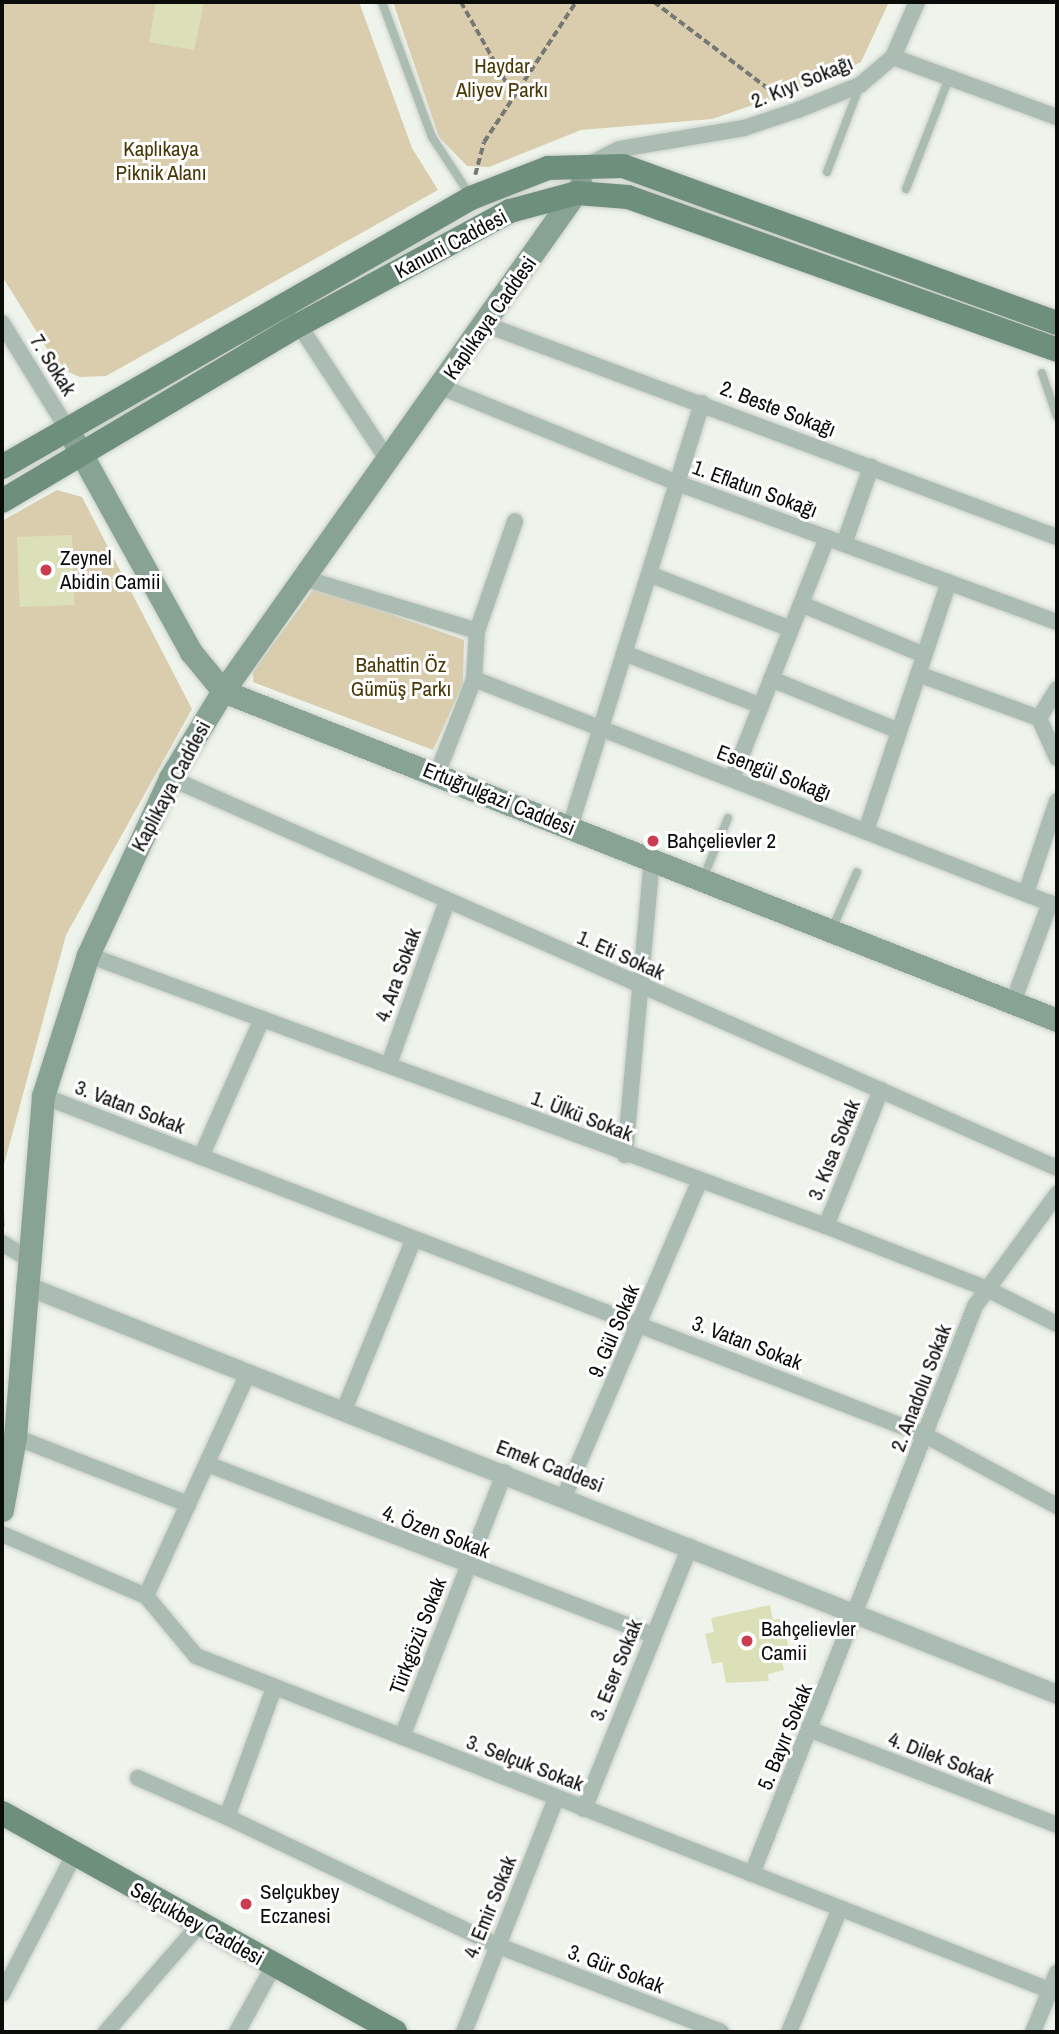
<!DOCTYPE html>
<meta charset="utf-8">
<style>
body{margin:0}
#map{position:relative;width:1059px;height:2034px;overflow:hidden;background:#eef4ec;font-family:"Archivo Narrow",sans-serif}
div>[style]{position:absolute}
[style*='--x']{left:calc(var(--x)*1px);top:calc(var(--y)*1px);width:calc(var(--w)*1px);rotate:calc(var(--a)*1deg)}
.green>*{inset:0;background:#dacdad}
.building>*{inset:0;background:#dce0b8;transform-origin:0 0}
.path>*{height:3.5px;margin-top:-1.75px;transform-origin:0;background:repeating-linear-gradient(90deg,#757874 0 7px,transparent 0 10.5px)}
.roads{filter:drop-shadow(0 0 2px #cacfc8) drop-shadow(0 0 2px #cacfc8)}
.service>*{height:8px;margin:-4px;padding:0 4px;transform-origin:4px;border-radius:4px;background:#abbcb2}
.minor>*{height:16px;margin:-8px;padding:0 8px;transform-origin:8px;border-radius:8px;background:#abbcb2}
.tertiary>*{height:19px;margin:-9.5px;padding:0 9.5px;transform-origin:9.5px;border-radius:9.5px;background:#abbcb2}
.secondary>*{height:23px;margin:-11.5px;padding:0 11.5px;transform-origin:11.5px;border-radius:11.5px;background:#88a293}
.primary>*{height:24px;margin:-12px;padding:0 12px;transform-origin:12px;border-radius:12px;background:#6f8f7d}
.dots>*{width:19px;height:19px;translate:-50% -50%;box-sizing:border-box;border:4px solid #fff;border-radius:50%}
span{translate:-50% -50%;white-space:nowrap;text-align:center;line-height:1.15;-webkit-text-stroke:6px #fff;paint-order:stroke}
.park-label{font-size:21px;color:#483806}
.street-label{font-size:21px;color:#0a0c0a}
.poi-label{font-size:21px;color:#0a0c0a}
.left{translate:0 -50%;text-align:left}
.frame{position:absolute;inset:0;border:4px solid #0a0c0a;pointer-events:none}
</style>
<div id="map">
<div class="green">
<i style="clip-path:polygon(2px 2px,359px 2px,412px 148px,438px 190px,106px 376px,80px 377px,59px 368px,2px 276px)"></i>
<i style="clip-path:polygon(393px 2px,889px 2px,861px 62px,818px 83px,712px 119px,581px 130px,489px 167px,467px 166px,439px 137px)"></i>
<i style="clip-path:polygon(57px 490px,82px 497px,192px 709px,66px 935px,2px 1172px,5px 1227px,2px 1225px,2px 521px)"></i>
<i style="clip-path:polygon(315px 587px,464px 640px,463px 684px,433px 750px,253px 682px,253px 671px)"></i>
</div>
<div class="building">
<i style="clip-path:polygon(156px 2px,204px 3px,194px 50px,149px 42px)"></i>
<i style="left:72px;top:535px;width:70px;height:55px;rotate:88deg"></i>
<i style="clip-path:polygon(770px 1605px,773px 1620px,782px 1618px,789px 1649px,780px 1651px,784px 1670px,768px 1674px,769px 1681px,726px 1683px,722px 1662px,712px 1664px,705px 1634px,714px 1632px,711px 1618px)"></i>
</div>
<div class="path">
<i style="--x:461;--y:2;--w:108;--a:60.6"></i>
<i style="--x:654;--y:2;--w:161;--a:37.2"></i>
<i style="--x:475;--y:175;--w:34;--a:-75"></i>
<i style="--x:484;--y:142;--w:168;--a:-56.7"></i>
</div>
<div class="roads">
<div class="service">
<i style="--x:382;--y:2;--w:144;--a:69.7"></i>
<i style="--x:432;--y:137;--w:69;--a:56.8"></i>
<i style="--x:827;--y:172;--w:93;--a:-69.2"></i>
<i style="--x:906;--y:189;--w:119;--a:-68.8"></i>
<i style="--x:1042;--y:373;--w:46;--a:71.2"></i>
<i style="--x:703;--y:878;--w:65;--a:-67.4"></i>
<i style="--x:832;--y:929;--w:62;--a:-66.3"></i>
</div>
<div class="minor">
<i style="--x:893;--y:57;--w:60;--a:-66.4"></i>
<i style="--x:592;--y:163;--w:31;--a:-27"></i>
<i style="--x:620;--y:149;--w:126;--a:-9.6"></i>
<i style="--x:744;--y:128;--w:57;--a:-18.4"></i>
<i style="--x:798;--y:110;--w:67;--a:-22"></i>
<i style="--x:860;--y:85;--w:43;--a:-40.3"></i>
<i style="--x:893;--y:57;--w:175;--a:20.1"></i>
<i style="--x:2;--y:323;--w:126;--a:58.3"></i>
<i style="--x:484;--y:324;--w:611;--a:20.39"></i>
<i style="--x:299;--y:325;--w:160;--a:56.7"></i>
<i style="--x:441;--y:387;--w:255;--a:22.1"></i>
<i style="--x:677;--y:483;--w:405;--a:20.1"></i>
<i style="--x:844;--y:544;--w:82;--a:-70.7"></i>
<i style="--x:649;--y:574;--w:152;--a:21.2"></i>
<i style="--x:303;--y:578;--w:182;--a:16.9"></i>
<i style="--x:801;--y:604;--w:133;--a:22.5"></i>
<i style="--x:624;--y:653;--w:147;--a:21.1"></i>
<i style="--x:918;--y:674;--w:129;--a:20"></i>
<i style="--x:1039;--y:718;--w:44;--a:65.8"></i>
<i style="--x:474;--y:679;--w:626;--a:21.27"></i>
<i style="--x:771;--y:679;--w:138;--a:22.1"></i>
<i style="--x:1039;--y:718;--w:34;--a:-58"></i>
<i style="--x:437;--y:774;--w:102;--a:-68.7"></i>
<i style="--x:474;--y:679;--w:48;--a:-86.4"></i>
<i style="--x:477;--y:631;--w:116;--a:-70.9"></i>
<i style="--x:170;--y:778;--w:969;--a:23.73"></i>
<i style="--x:732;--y:779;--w:259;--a:-68.5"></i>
<i style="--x:570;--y:827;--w:444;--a:-72.7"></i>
<i style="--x:866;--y:831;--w:262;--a:-71.6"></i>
<i style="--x:1026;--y:893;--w:97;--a:-71.4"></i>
<i style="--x:88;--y:955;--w:786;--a:20.16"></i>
<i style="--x:826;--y:1226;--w:171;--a:21.3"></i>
<i style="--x:985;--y:1288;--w:80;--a:26.6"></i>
<i style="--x:1013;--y:1002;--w:106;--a:-69.5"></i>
<i style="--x:389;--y:1064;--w:173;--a:-70.4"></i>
<i style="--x:43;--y:1096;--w:945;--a:21.02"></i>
<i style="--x:925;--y:1435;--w:150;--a:28.3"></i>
<i style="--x:625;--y:1155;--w:298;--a:-84.8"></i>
<i style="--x:201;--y:1157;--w:151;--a:-66.2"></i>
<i style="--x:826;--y:1226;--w:147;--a:-68"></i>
<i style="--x:2;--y:1243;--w:27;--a:31"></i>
<i style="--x:344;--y:1410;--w:183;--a:-67.8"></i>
<i style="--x:15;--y:1437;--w:186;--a:21.2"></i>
<i style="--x:207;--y:1464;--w:477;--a:21"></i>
<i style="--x:565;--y:1495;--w:340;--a:-66.8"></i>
<i style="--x:2;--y:1534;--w:157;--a:23.3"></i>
<i style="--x:146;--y:1596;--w:78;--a:50.2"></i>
<i style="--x:196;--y:1656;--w:925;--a:21.38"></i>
<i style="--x:146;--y:1596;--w:245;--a:-65.4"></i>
<i style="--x:274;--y:1688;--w:137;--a:110"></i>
<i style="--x:227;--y:1817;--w:298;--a:25.4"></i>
<i style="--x:496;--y:1945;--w:241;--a:21.1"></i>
<i style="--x:811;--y:1730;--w:264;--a:21.1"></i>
<i style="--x:402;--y:1737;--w:284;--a:-68.8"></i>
<i style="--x:138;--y:1778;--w:97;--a:23.7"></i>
<i style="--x:584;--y:1809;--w:283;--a:-68"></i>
<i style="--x:752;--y:1874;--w:610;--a:-68.56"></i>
<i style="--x:975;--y:1306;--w:139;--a:-53.8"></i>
<i style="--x:2;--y:1994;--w:157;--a:-62.6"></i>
<i style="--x:106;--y:2032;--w:143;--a:-49"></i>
<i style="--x:237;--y:2032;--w:74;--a:-61"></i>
<i style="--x:464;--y:2032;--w:251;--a:-68.5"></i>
<i style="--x:789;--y:2032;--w:134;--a:-67.6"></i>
<i style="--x:1033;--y:2032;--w:64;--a:-67.9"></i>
</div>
<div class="tertiary">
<i style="--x:25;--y:1285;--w:1110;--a:21.62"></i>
</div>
<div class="secondary">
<i style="--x:68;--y:430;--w:254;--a:61"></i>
<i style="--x:191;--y:652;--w:50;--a:50.6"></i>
<i style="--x:223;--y:691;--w:897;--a:21.53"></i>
<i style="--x:2;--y:1510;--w:74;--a:-79.9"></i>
<i style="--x:15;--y:1437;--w:342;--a:-85.3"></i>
<i style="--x:43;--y:1096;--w:148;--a:-72.3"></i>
<i style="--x:88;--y:955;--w:195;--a:-65.1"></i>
<i style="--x:170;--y:778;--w:102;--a:-58.7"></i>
<i style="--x:223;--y:691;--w:620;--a:-54.72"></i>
</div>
<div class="primary">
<i style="--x:2;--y:467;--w:541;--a:-29.84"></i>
<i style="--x:471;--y:198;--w:83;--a:-21.3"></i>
<i style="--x:548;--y:168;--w:75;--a:-1.5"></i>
<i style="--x:623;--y:166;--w:462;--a:19.9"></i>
<i style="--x:2;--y:501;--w:345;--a:-30.7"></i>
<i style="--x:299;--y:325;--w:240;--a:-28.4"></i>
<i style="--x:510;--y:211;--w:69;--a:-15"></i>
<i style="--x:577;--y:193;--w:51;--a:4.5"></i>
<i style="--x:628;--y:197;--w:455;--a:19.6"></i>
<i style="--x:2;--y:1813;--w:450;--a:29.1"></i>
</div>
</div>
<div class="dots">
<i style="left:46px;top:570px;background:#cc3c50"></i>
<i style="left:653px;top:841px;background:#cc3c50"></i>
<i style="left:747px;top:1641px;background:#cc3c50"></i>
<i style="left:246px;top:1904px;background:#cc3c50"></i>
</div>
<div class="park-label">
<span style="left:502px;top:78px">Haydar<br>Aliyev Parkı</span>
<span style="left:161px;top:161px">Kaplıkaya<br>Piknik Alanı</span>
<span style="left:401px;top:677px">Bahattin Öz<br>Gümüş Parkı</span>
</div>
<div class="street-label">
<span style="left:802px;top:82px;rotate:-22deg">2. Kıyı Sokağı</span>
<span style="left:451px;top:244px;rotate:-28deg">Kanuni Caddesi</span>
<span style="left:490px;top:318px;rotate:-55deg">Kaplıkaya Caddesi</span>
<span style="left:53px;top:365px;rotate:58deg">7. Sokak</span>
<span style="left:778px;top:409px;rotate:21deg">2. Beste Sokağı</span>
<span style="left:755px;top:489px;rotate:20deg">1. Eflatun Sokağı</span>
<span style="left:774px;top:773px;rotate:21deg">Esengül Sokağı</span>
<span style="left:171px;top:786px;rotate:-62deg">Kaplıkaya Caddesi</span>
<span style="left:499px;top:799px;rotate:22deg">Ertuğrulgazi Caddesi</span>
<span style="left:621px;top:955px;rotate:24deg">1. Eti Sokak</span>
<span style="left:398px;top:975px;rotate:-70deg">4. Ara Sokak</span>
<span style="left:130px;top:1107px;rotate:21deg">3. Vatan Sokak</span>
<span style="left:582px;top:1116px;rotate:21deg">1. Ülkü Sokak</span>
<span style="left:834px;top:1150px;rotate:-68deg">3. Kısa Sokak</span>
<span style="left:614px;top:1331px;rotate:-67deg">9. Gül Sokak</span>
<span style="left:747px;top:1343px;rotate:21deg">3. Vatan Sokak</span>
<span style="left:921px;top:1388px;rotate:-69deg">2. Anadolu Sokak</span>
<span style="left:550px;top:1466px;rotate:21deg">Emek Caddesi</span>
<span style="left:436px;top:1532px;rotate:21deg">4. Özen Sokak</span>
<span style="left:418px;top:1636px;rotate:-69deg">Türkgözü Sokak</span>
<span style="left:616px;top:1670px;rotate:-68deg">3. Eser Sokak</span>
<span style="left:785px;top:1737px;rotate:-68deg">5. Bayır Sokak</span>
<span style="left:941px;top:1758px;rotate:21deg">4. Dilek Sokak</span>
<span style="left:525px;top:1763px;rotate:21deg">3. Selçuk Sokak</span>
<span style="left:490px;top:1907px;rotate:-68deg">4. Emir Sokak</span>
<span style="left:197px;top:1924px;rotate:29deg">Selçukbey Caddesi</span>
<span style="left:616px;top:1969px;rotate:21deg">3. Gür Sokak</span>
</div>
<div class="poi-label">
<span class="left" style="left:60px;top:570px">Zeynel<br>Abidin Camii</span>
<span class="left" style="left:667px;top:841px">Bahçelievler 2</span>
<span class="left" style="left:761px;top:1641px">Bahçelievler<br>Camii</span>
<span class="left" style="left:260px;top:1904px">Selçukbey<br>Eczanesi</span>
</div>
<div class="frame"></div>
</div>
